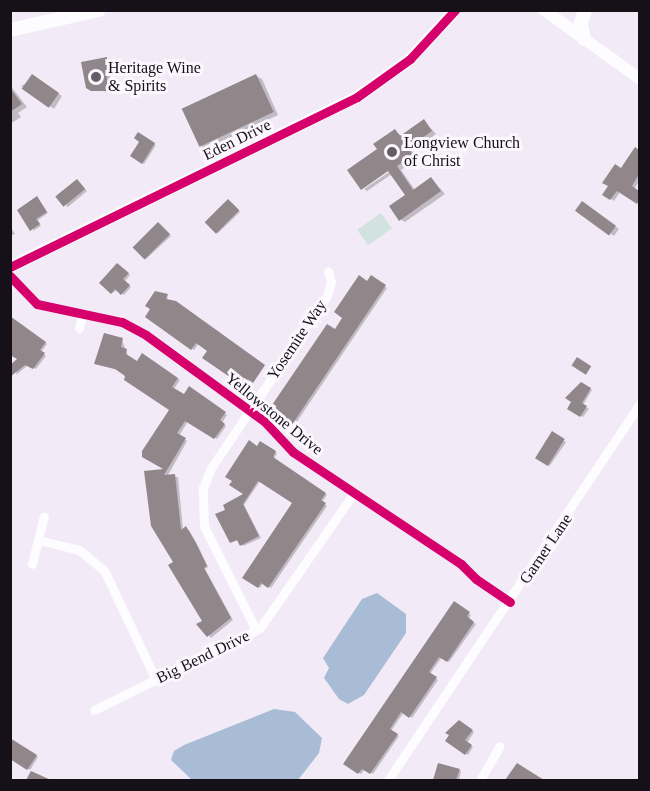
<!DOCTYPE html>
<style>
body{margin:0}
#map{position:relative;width:650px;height:791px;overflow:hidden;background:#f2eaf6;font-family:Georgia,serif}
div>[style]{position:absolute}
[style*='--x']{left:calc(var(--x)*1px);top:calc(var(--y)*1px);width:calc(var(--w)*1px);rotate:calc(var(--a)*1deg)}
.green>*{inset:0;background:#d2e2de;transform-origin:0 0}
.water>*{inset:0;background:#a8bdd5}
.shadow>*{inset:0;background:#0003;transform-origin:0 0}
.building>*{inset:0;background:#918689;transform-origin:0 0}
.street>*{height:9px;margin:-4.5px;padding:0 4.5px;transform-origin:4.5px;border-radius:4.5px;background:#fdfcfe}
.secondary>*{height:12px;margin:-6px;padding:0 6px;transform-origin:6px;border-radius:6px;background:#fdfcfe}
.primary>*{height:14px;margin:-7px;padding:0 7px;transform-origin:7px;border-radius:7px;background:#fdfcfe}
.cycleway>*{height:9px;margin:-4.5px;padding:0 4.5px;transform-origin:4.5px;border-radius:4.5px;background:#d6006c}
.dots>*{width:16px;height:16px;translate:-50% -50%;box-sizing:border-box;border:3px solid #fcf7ff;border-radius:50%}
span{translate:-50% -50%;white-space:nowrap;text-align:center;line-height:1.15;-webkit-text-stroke:6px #fcf7ff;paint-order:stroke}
.poi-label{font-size:16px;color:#161118}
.left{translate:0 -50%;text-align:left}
.street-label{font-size:16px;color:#161118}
.frame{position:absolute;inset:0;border:12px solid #161118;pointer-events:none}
</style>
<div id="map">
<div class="green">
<i style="left:381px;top:213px;width:19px;height:29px;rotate:55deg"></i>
</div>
<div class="water">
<i style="clip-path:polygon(377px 593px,406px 614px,406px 633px,364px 695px,348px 704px,339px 699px,324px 678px,329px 668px,323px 658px,362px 599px)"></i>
<i style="clip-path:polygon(274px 709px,295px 712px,322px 738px,319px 753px,298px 780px,192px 780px,171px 760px,174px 751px,184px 745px)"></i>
</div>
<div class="shadow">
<i style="clip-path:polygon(107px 58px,113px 71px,110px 72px,111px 92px,92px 90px)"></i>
<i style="clip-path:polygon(256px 76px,262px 79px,278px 115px,206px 149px,201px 146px)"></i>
<i style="clip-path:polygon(36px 78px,62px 96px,54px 109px,21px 86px)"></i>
<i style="clip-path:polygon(10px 85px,27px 107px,18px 113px,21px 117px,10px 124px)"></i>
<i style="clip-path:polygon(424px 121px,436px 134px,412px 151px,417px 158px,401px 170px,415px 190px,431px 178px,445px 194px,405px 222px,400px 219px,407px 196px,392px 174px,367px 191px,364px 189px,395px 168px,379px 150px,395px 131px,402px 136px)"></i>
<i style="clip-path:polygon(139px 134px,156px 145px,144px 164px,132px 156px,141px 141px)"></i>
<i style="clip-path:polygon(640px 147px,640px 180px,634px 189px,640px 193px,640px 204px,620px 192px,614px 201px,604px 194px)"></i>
<i style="clip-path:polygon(79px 182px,87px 191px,68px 207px,66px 206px)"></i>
<i style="clip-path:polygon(37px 198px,48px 213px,38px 220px,41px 226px,33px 231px)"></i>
<i style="clip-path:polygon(231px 202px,240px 212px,218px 233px,216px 232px)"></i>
<i style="clip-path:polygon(586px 205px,619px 229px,614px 236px,611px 234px)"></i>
<i style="clip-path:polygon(161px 225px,171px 236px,146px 259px,144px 258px)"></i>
<i style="clip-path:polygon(10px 226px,15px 234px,10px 236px)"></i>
<i style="clip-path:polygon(119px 266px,130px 275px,125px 281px,131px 287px,124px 295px,118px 290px,112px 293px)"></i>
<i style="clip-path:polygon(372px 277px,387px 288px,294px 426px,272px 408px,335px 331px)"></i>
<i style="clip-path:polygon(167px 295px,168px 301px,251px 379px,246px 386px,204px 358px,210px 350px,199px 343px,194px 350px,147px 316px)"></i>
<i style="clip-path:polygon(10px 317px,47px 344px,41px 352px,46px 356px,36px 369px,28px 365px,16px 375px,19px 359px)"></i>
<i style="clip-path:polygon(122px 340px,128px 356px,137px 362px,143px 355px,180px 380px,174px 389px,184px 396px,190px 388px,227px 415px,222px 423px,226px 426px,217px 439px,188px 421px,179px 436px,187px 441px,167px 477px,178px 477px,183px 530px,189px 530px,198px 546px,208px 567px,205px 569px,233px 620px,211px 638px,199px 624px,204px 621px,175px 562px,146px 472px,168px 470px,144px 456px,171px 409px,118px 370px,96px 364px)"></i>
<i style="clip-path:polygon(581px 383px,592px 390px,583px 405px,589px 409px,583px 417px,569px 408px)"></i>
<i style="left:553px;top:433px;width:16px;height:29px;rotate:35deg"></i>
<i style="clip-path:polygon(260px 443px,277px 453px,274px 459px,327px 495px,322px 502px,327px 506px,271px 588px,263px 583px,260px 588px,244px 578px,294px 503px,260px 481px,244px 505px,261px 538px,243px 546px,239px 540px,231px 542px,227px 510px,246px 495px)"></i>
<i style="clip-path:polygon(454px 603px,471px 615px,468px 619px,476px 624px,449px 662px,442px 657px,430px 674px,438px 680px,412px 718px,404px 712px,391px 731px,399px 736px,373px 774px,365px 769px,361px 774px,345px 763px)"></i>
<i style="clip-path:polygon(459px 722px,474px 732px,467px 743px,473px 747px,468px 755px,447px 740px)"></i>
<i style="clip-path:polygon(10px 740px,38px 757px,30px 770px,10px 758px)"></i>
<i style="clip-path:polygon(439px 765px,461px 771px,459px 780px,435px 780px)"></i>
</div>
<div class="building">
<i style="clip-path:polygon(107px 57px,107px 91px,91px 91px,86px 88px,81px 62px)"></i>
<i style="left:32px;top:74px;width:33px;height:18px;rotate:35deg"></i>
<i style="left:256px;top:74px;width:42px;height:82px;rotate:65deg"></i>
<i style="clip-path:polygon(10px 88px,22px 104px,10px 112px)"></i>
<i style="clip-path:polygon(424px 119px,432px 131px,408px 148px,413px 155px,397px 166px,413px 190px,431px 177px,441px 191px,399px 221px,389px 206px,405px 195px,388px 171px,361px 190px,347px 170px,377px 149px,373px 144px,395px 129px,400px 136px)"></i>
<i style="clip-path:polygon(138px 132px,155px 143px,142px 164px,130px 156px,139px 142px,134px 138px)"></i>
<i style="clip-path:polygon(635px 147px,639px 150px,639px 174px,632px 186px,639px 191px,639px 200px,637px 204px,617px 191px,610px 200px,602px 195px,608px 186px,602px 183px,615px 164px,621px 168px)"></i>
<i style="left:77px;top:179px;width:13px;height:28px;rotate:51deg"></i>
<i style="clip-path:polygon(37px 196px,47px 212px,36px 219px,40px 224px,30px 231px,17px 210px)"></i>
<i style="left:228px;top:199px;width:16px;height:33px;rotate:45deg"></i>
<i style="left:582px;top:201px;width:42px;height:12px;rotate:36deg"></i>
<i style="left:158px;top:222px;width:17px;height:36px;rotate:45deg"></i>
<i style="clip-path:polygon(117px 263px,129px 273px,123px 279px,130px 285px,121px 295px,115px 289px,111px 294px,99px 283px)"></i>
<i style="clip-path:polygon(359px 275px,367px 281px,371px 275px,386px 285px,291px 426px,270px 408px,327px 324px,335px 329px,342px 318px,334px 312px)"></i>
<i style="clip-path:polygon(155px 291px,168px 294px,166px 299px,176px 301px,265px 365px,253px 383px,248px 379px,243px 386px,202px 358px,207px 351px,196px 343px,191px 350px,145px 317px,150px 309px,145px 306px)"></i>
<i style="clip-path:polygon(10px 316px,46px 342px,40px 350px,45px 353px,33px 369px,25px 365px,10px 377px,10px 365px,17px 359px,10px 355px)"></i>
<i style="clip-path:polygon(104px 333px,123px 338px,121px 347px,127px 349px,126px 354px,137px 361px,142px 353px,178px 378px,172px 387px,184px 394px,189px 386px,226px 412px,220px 420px,225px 424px,214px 439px,185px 421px,177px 433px,186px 438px,164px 475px,175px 474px,181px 530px,186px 526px,196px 543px,207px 566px,204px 568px,231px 618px,207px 637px,196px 624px,202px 621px,168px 565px,173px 562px,151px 526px,144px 471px,163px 469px,142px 457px,142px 451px,169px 410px,124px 380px,125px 376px,115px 369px,94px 364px)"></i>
<i style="left:577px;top:357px;width:17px;height:10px;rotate:33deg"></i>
<i style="clip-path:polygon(581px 382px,591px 388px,582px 403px,587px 406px,580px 417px,567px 409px,571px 402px,565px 398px)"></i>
<i style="left:552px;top:431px;width:15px;height:32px;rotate:32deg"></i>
<i style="clip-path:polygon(249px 440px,257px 446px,260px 441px,276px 451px,273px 457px,326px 493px,321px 500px,326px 503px,268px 588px,261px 583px,258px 588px,242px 578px,292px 503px,258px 481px,243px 504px,259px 536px,240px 546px,237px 540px,230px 543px,215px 514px,225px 510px,223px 505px,243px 494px,229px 485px,232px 481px,225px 477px)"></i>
<i style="clip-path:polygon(454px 601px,470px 612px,467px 616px,474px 622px,447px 662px,439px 657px,429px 672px,437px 677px,409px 718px,401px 712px,390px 729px,398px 734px,370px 774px,362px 769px,358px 774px,343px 764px)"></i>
<i style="clip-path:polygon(459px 720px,473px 730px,465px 740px,472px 745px,465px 755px,445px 741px,449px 735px,445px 733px)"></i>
<i style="clip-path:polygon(10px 738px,37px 755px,27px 770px,10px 759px)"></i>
<i style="clip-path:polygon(438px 763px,460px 769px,456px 780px,433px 780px)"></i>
<i style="clip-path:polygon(517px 763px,544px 780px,505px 780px)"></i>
<i style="clip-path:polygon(31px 771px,51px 780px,26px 780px)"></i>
</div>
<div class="street">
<i style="--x:10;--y:276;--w:39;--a:46"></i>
<i style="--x:37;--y:304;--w:87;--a:12"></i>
<i style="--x:122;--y:322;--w:27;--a:28"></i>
<i style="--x:146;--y:335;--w:146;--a:36.1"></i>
<i style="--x:264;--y:421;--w:42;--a:46.9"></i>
<i style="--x:293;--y:452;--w:202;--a:33.7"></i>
<i style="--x:461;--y:564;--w:21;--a:45"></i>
<i style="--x:476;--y:579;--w:41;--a:34.1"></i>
<i style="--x:79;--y:328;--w:13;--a:-77"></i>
<i style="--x:39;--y:540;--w:41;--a:14"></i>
<i style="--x:79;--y:550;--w:32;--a:39"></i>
<i style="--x:104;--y:570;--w:122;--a:64.7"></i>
<i style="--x:32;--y:564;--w:49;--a:-76"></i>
<i style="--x:256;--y:630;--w:116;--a:-116.6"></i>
<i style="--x:204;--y:526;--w:38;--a:-92"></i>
<i style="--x:203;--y:488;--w:22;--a:-68"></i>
<i style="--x:211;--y:468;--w:207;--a:-56"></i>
<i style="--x:327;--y:296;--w:15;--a:-74"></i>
<i style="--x:331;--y:282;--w:11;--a:-105"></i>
<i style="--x:94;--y:710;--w:185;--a:-26.3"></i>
<i style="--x:260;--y:628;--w:165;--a:-55.2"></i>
<i style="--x:388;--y:780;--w:453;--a:-56.2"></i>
<i style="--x:480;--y:780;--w:39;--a:-60"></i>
</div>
<div class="secondary">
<i style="--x:544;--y:10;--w:118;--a:35.7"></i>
<i style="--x:10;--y:267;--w:386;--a:-26.1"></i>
<i style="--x:357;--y:97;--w:65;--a:-35.6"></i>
<i style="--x:410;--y:59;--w:67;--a:-47.4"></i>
</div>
<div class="primary">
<i style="--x:10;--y:30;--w:91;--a:-12.7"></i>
<i style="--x:584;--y:39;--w:16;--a:-101"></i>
<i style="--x:581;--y:23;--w:14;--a:-73"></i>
</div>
<div class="cycleway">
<i style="--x:10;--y:267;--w:386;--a:-26.1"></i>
<i style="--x:357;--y:97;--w:65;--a:-35.6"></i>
<i style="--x:410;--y:59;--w:67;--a:-47.4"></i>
<i style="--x:10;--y:276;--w:39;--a:46"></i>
<i style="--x:37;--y:304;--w:87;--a:12"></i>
<i style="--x:122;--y:322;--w:27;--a:28"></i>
<i style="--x:146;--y:335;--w:146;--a:36.1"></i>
<i style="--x:264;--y:421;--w:42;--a:46.9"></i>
<i style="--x:293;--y:452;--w:202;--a:33.7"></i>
<i style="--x:461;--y:564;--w:21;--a:45"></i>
<i style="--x:476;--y:579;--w:41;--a:34.1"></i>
</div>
<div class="dots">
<i style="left:96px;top:77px;background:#635d66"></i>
<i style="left:392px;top:152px;background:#635d66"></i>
</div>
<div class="poi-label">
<span class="left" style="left:108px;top:77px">Heritage Wine<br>&amp; Spirits</span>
<span class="left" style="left:404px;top:152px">Longview Church<br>of Christ</span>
</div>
<div class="street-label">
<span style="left:237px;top:140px;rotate:-26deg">Eden Drive</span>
<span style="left:297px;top:340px;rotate:-56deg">Yosemite Way</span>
<span style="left:274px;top:414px;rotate:39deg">Yellowstone Drive</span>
<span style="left:546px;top:549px;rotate:-56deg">Garner Lane</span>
<span style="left:203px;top:657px;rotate:-26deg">Big Bend Drive</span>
</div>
<div class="frame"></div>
</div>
